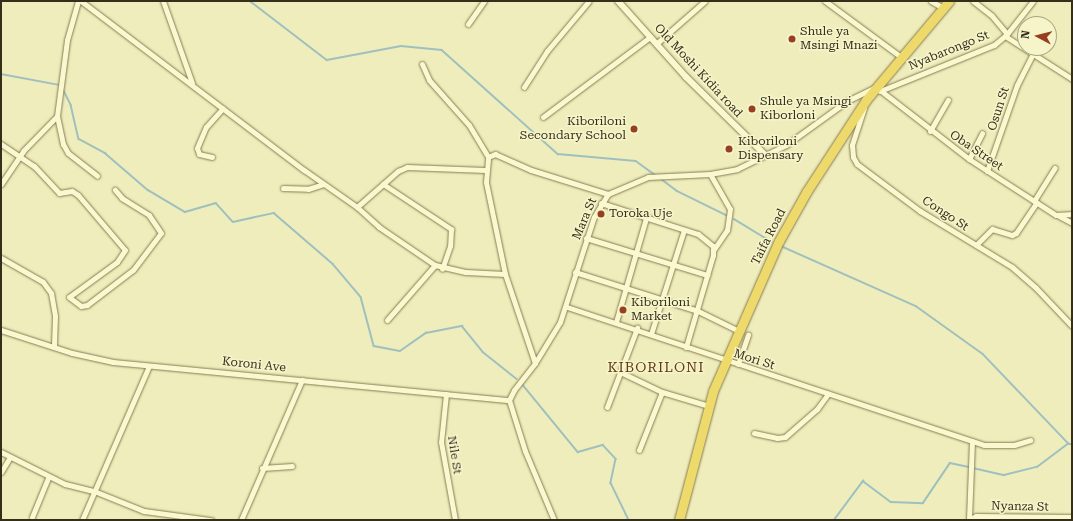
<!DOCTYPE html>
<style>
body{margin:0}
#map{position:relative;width:1073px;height:521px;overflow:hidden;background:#efedbb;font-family:"Roboto Serif",serif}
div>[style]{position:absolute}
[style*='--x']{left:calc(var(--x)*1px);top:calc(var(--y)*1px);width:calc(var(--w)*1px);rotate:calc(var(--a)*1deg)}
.stream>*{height:1.5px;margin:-0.75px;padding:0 0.75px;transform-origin:0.75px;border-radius:0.75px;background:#9fc0be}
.roads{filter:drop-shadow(0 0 1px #877c54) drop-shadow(0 0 1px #877c54)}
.minor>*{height:5px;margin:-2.5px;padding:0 2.5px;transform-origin:2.5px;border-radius:2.5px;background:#faf8ce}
.tertiary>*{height:6px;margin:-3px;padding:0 3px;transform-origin:3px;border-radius:3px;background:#faf8ce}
.trunk>*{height:9px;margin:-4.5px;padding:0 4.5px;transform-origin:4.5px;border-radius:4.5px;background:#eeda6a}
.dots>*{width:11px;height:11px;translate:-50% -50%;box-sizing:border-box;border:2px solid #f6f5ca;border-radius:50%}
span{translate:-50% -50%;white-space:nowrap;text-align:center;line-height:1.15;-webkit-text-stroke:3px #f6f5ca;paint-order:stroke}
.poi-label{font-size:12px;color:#352e1a}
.left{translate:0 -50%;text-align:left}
.right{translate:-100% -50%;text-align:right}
.street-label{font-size:12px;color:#352e1a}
.quarter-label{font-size:14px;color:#633a18;letter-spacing:1px}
.frame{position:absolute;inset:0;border:2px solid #352e1a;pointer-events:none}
.north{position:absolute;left:1017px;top:16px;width:40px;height:40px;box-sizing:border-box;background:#f6f5ca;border:1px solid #a9a584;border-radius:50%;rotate:277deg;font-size:11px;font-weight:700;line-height:16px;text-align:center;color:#352e1a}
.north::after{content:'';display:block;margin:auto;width:14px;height:18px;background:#983f22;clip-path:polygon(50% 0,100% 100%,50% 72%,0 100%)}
</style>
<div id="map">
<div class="stream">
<i style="--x:250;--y:1;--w:97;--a:37.5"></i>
<i style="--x:327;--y:60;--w:75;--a:-10.7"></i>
<i style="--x:401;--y:46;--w:41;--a:5.6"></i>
<i style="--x:442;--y:50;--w:156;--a:41.9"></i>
<i style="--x:558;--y:154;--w:78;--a:5.1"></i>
<i style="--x:636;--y:161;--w:24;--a:36"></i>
<i style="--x:1;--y:74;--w:60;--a:10.6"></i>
<i style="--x:62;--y:87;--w:20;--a:63"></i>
<i style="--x:71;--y:105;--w:35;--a:77"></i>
<i style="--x:79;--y:139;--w:30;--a:28"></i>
<i style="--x:105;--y:153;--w:57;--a:40.7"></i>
<i style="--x:148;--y:190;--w:43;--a:30.7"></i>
<i style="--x:185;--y:212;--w:32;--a:-16"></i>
<i style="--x:216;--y:203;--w:25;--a:48"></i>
<i style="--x:233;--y:222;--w:42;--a:-12.4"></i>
<i style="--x:274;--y:213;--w:78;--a:40.8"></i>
<i style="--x:333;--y:264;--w:43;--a:49.7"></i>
<i style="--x:361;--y:297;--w:51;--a:75.1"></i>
<i style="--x:374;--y:346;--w:26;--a:11"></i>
<i style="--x:400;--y:351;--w:32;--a:-35"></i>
<i style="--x:426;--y:333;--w:37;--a:-11"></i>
<i style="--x:462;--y:326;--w:33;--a:51"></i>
<i style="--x:483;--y:352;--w:43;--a:38.5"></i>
<i style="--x:660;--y:178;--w:21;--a:37"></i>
<i style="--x:677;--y:191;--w:55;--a:26.1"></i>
<i style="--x:734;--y:219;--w:44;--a:31.2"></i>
<i style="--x:781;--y:246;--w:148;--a:24"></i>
<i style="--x:916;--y:306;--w:82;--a:35.6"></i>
<i style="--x:983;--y:354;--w:124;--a:46.3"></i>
<i style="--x:1069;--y:444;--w:3;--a:0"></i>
<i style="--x:523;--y:385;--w:87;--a:50.6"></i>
<i style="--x:578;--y:452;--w:26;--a:-16"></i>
<i style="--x:603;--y:445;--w:19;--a:47"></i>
<i style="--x:616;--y:459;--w:25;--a:102"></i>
<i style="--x:611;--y:483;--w:41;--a:64.1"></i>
<i style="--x:973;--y:468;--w:32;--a:13"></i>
<i style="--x:1004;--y:475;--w:34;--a:-14"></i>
<i style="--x:1037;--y:467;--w:39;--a:-37"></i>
<i style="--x:834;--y:520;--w:49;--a:-53.4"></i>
<i style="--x:863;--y:481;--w:35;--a:37"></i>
<i style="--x:891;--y:502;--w:32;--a:2"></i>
<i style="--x:923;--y:503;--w:48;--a:-56"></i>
<i style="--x:950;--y:463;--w:19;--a:12"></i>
</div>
<div class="roads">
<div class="minor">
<i style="--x:81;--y:1;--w:280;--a:37.2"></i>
<i style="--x:304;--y:170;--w:65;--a:34.9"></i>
<i style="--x:357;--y:207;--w:30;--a:42"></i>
<i style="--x:379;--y:227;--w:68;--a:34.2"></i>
<i style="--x:435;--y:265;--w:32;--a:13"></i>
<i style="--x:466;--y:272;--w:39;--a:3"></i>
<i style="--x:505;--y:274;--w:94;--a:71.4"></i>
<i style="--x:163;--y:1;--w:87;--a:70.5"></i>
<i style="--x:825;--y:1;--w:94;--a:36.4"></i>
<i style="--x:931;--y:1;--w:14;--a:30"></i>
<i style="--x:973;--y:1;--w:24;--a:38"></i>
<i style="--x:992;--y:16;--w:23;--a:50"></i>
<i style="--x:468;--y:24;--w:28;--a:-55"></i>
<i style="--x:1005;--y:36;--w:80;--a:32.7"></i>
<i style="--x:656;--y:44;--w:65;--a:-41.3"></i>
<i style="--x:422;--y:64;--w:17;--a:66"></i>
<i style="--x:429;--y:80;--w:60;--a:48.4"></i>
<i style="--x:469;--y:125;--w:37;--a:59"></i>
<i style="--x:524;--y:87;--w:43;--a:-57.4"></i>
<i style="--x:547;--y:51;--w:65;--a:-50"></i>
<i style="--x:880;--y:91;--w:123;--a:-22"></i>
<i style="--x:994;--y:45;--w:17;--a:-40"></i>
<i style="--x:1007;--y:34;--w:42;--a:-51.8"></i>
<i style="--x:864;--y:108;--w:39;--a:108"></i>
<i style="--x:852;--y:145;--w:12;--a:85"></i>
<i style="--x:853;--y:157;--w:8;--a:60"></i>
<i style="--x:857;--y:164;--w:79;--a:36.7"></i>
<i style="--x:920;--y:211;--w:108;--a:31.3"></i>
<i style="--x:1012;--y:267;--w:32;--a:41"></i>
<i style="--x:1036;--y:288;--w:52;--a:46.5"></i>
<i style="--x:57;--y:116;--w:29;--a:78"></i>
<i style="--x:63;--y:144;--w:10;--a:61"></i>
<i style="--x:68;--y:153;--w:37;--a:38"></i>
<i style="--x:543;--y:117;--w:134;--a:-36.8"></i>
<i style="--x:930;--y:131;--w:36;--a:-60"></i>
<i style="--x:1;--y:144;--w:40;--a:34"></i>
<i style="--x:34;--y:166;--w:37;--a:47"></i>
<i style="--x:59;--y:193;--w:13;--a:-9"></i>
<i style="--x:72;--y:191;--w:7;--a:34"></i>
<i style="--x:78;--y:195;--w:72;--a:49.5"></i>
<i style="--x:125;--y:250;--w:14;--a:124"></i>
<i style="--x:117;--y:262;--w:59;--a:143.9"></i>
<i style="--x:69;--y:297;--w:15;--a:37"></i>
<i style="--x:81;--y:306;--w:6;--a:-9"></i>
<i style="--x:87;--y:305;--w:58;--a:-37.3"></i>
<i style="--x:133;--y:270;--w:46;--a:-52.9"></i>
<i style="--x:161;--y:233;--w:22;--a:-124"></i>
<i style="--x:149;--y:215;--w:32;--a:-148"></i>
<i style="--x:122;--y:198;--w:11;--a:-131"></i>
<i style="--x:212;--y:157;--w:13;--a:-167"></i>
<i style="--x:199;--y:154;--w:6;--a:-108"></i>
<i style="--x:197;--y:148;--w:23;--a:-67"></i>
<i style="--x:206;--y:127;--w:25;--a:-48"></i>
<i style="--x:969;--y:159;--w:29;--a:-63"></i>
<i style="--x:987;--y:171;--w:91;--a:-70.8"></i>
<i style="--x:1017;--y:85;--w:34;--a:-63"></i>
<i style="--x:710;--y:174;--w:40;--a:60.3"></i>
<i style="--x:730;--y:209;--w:21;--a:98"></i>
<i style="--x:727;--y:230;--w:25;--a:124"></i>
<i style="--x:1;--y:184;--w:40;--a:-56"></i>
<i style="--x:23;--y:151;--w:49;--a:-45.8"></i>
<i style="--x:57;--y:116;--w:77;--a:-82.5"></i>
<i style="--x:67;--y:40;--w:41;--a:-74.2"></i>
<i style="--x:383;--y:184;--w:82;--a:33.5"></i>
<i style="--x:451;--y:229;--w:17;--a:93"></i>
<i style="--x:450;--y:246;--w:24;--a:109"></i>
<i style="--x:283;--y:188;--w:25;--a:2"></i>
<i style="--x:308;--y:189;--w:16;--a:-18"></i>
<i style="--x:1034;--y:201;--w:39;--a:-58"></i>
<i style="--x:601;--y:203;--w:102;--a:17.7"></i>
<i style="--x:698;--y:234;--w:19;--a:39"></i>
<i style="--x:713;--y:246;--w:9;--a:90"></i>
<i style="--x:713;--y:255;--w:96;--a:106.4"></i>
<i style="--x:357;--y:207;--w:55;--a:-41.3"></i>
<i style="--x:398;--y:171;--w:10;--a:-24"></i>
<i style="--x:407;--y:167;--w:78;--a:2.2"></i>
<i style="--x:1059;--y:216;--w:15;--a:28"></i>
<i style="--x:586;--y:238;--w:127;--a:17"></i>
<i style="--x:976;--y:245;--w:23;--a:-45"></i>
<i style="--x:992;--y:229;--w:21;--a:17"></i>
<i style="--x:1012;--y:235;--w:4;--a:-27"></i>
<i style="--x:1016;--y:233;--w:37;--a:-56"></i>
<i style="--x:1;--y:258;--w:48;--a:29.7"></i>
<i style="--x:43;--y:282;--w:14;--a:54"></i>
<i style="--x:51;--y:293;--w:23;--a:80"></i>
<i style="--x:55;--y:316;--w:30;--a:92"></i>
<i style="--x:575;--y:272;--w:129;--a:17.6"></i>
<i style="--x:698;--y:311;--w:46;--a:26"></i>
<i style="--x:505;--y:274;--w:94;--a:-101.7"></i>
<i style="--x:486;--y:182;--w:25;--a:-85"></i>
<i style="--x:488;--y:157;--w:8;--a:-23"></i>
<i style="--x:495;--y:154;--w:39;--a:24"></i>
<i style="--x:531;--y:170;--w:81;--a:17.3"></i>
<i style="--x:567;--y:307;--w:439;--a:18.3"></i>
<i style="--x:984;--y:445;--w:30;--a:0"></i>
<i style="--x:1014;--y:445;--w:17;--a:-17"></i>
<i style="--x:387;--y:320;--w:73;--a:-48.9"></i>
<i style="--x:616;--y:322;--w:108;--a:-73.9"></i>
<i style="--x:1;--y:330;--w:75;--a:17.9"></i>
<i style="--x:72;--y:353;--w:42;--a:12.4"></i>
<i style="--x:113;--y:362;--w:398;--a:5.5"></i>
<i style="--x:651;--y:334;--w:109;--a:-72.4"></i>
<i style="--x:738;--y:364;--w:31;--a:-71"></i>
<i style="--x:620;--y:372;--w:47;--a:25.5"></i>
<i style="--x:662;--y:392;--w:49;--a:16.6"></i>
<i style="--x:446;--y:394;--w:48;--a:95.9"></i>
<i style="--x:441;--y:442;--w:79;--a:79.8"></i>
<i style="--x:607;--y:407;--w:85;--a:-69.2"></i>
<i style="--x:754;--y:433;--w:24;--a:12"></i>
<i style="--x:777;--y:438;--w:8;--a:-7"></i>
<i style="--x:785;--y:437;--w:43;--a:-41.2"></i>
<i style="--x:817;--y:409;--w:19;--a:-54"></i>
<i style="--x:639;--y:450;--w:62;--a:-68.4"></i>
<i style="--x:1;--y:452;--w:72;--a:26.6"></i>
<i style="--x:65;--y:484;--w:30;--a:14"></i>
<i style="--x:94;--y:491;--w:54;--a:21.8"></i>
<i style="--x:144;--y:511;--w:68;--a:7.7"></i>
<i style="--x:262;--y:468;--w:30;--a:-4"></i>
<i style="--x:1;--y:472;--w:17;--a:-59"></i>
<i style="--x:32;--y:517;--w:42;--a:-67.7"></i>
<i style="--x:969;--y:519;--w:78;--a:-87.8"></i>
<i style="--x:82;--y:520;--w:168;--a:-66.5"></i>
<i style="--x:241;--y:520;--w:153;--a:-66.5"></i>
<i style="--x:554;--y:520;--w:75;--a:-112.8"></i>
<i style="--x:525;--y:451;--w:53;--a:-107.4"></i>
<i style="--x:509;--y:400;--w:11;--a:-63"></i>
<i style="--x:514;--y:390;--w:34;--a:-52"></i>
<i style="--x:535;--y:363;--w:48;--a:-58.6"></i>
<i style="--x:560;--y:322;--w:110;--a:-72.1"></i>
<i style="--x:594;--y:217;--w:27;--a:-59"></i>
<i style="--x:608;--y:194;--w:43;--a:-23"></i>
<i style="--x:648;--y:177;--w:62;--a:-2.8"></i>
<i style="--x:710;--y:174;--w:27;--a:-10"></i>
<i style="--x:737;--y:169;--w:55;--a:-26.1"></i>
<i style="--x:786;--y:145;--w:75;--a:-35.8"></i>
<i style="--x:847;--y:101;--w:32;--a:-26"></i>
<i style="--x:876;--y:87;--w:118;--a:37.7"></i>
<i style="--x:969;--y:159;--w:103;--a:32.8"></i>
<i style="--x:1056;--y:215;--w:16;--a:-4"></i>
<i style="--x:969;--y:520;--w:8;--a:-30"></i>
<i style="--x:976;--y:516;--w:96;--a:0.6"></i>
</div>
<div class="tertiary">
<i style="--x:618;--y:1;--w:102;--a:48.2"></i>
<i style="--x:686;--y:77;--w:110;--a:44.6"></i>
</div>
<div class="trunk">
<i style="--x:679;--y:520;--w:133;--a:-75.2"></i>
<i style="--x:713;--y:391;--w:164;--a:-66.3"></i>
<i style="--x:779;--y:241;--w:57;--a:-60.8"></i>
<i style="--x:807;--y:191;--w:108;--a:-57"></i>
<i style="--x:866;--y:100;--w:129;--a:-50"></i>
</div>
</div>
<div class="dots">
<i style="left:792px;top:39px;background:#983f22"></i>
<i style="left:752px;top:109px;background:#983f22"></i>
<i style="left:634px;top:129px;background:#983f22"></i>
<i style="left:729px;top:149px;background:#983f22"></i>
<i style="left:601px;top:214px;background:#983f22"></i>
<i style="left:623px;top:310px;background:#983f22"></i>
</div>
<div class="poi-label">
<span class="left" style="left:800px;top:39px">Shule ya<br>Msingi Mnazi</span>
<span class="left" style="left:760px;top:109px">Shule ya Msingi<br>Kiborloni</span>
<span class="right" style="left:626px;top:129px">Kiboriloni<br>Secondary School</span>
<span class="left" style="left:738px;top:149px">Kiboriloni<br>Dispensary</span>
<span class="left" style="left:609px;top:214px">Toroka Uje</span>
<span class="left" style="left:631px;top:310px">Kiboriloni<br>Market</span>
</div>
<div class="street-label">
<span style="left:949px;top:51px;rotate:-22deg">Nyabarongo St</span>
<span style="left:698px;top:71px;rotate:47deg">Old Moshi Kidia road</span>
<span style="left:999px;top:109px;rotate:-72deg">Osun St</span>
<span style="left:976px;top:151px;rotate:34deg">Oba Street</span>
<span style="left:945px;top:214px;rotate:33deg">Congo St</span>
<span style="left:585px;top:219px;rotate:-67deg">Mara St</span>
<span style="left:769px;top:237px;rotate:-63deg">Taifa Road</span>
<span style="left:754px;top:360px;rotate:18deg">Mori St</span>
<span style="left:254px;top:365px;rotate:6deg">Koroni Ave</span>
<span style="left:454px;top:455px;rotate:81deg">Nile St</span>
<span style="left:1020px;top:507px;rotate:1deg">Nyanza St</span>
</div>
<div class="quarter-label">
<span style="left:656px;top:367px">KIBORILONI</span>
</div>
<div class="frame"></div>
<div class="north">N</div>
</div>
